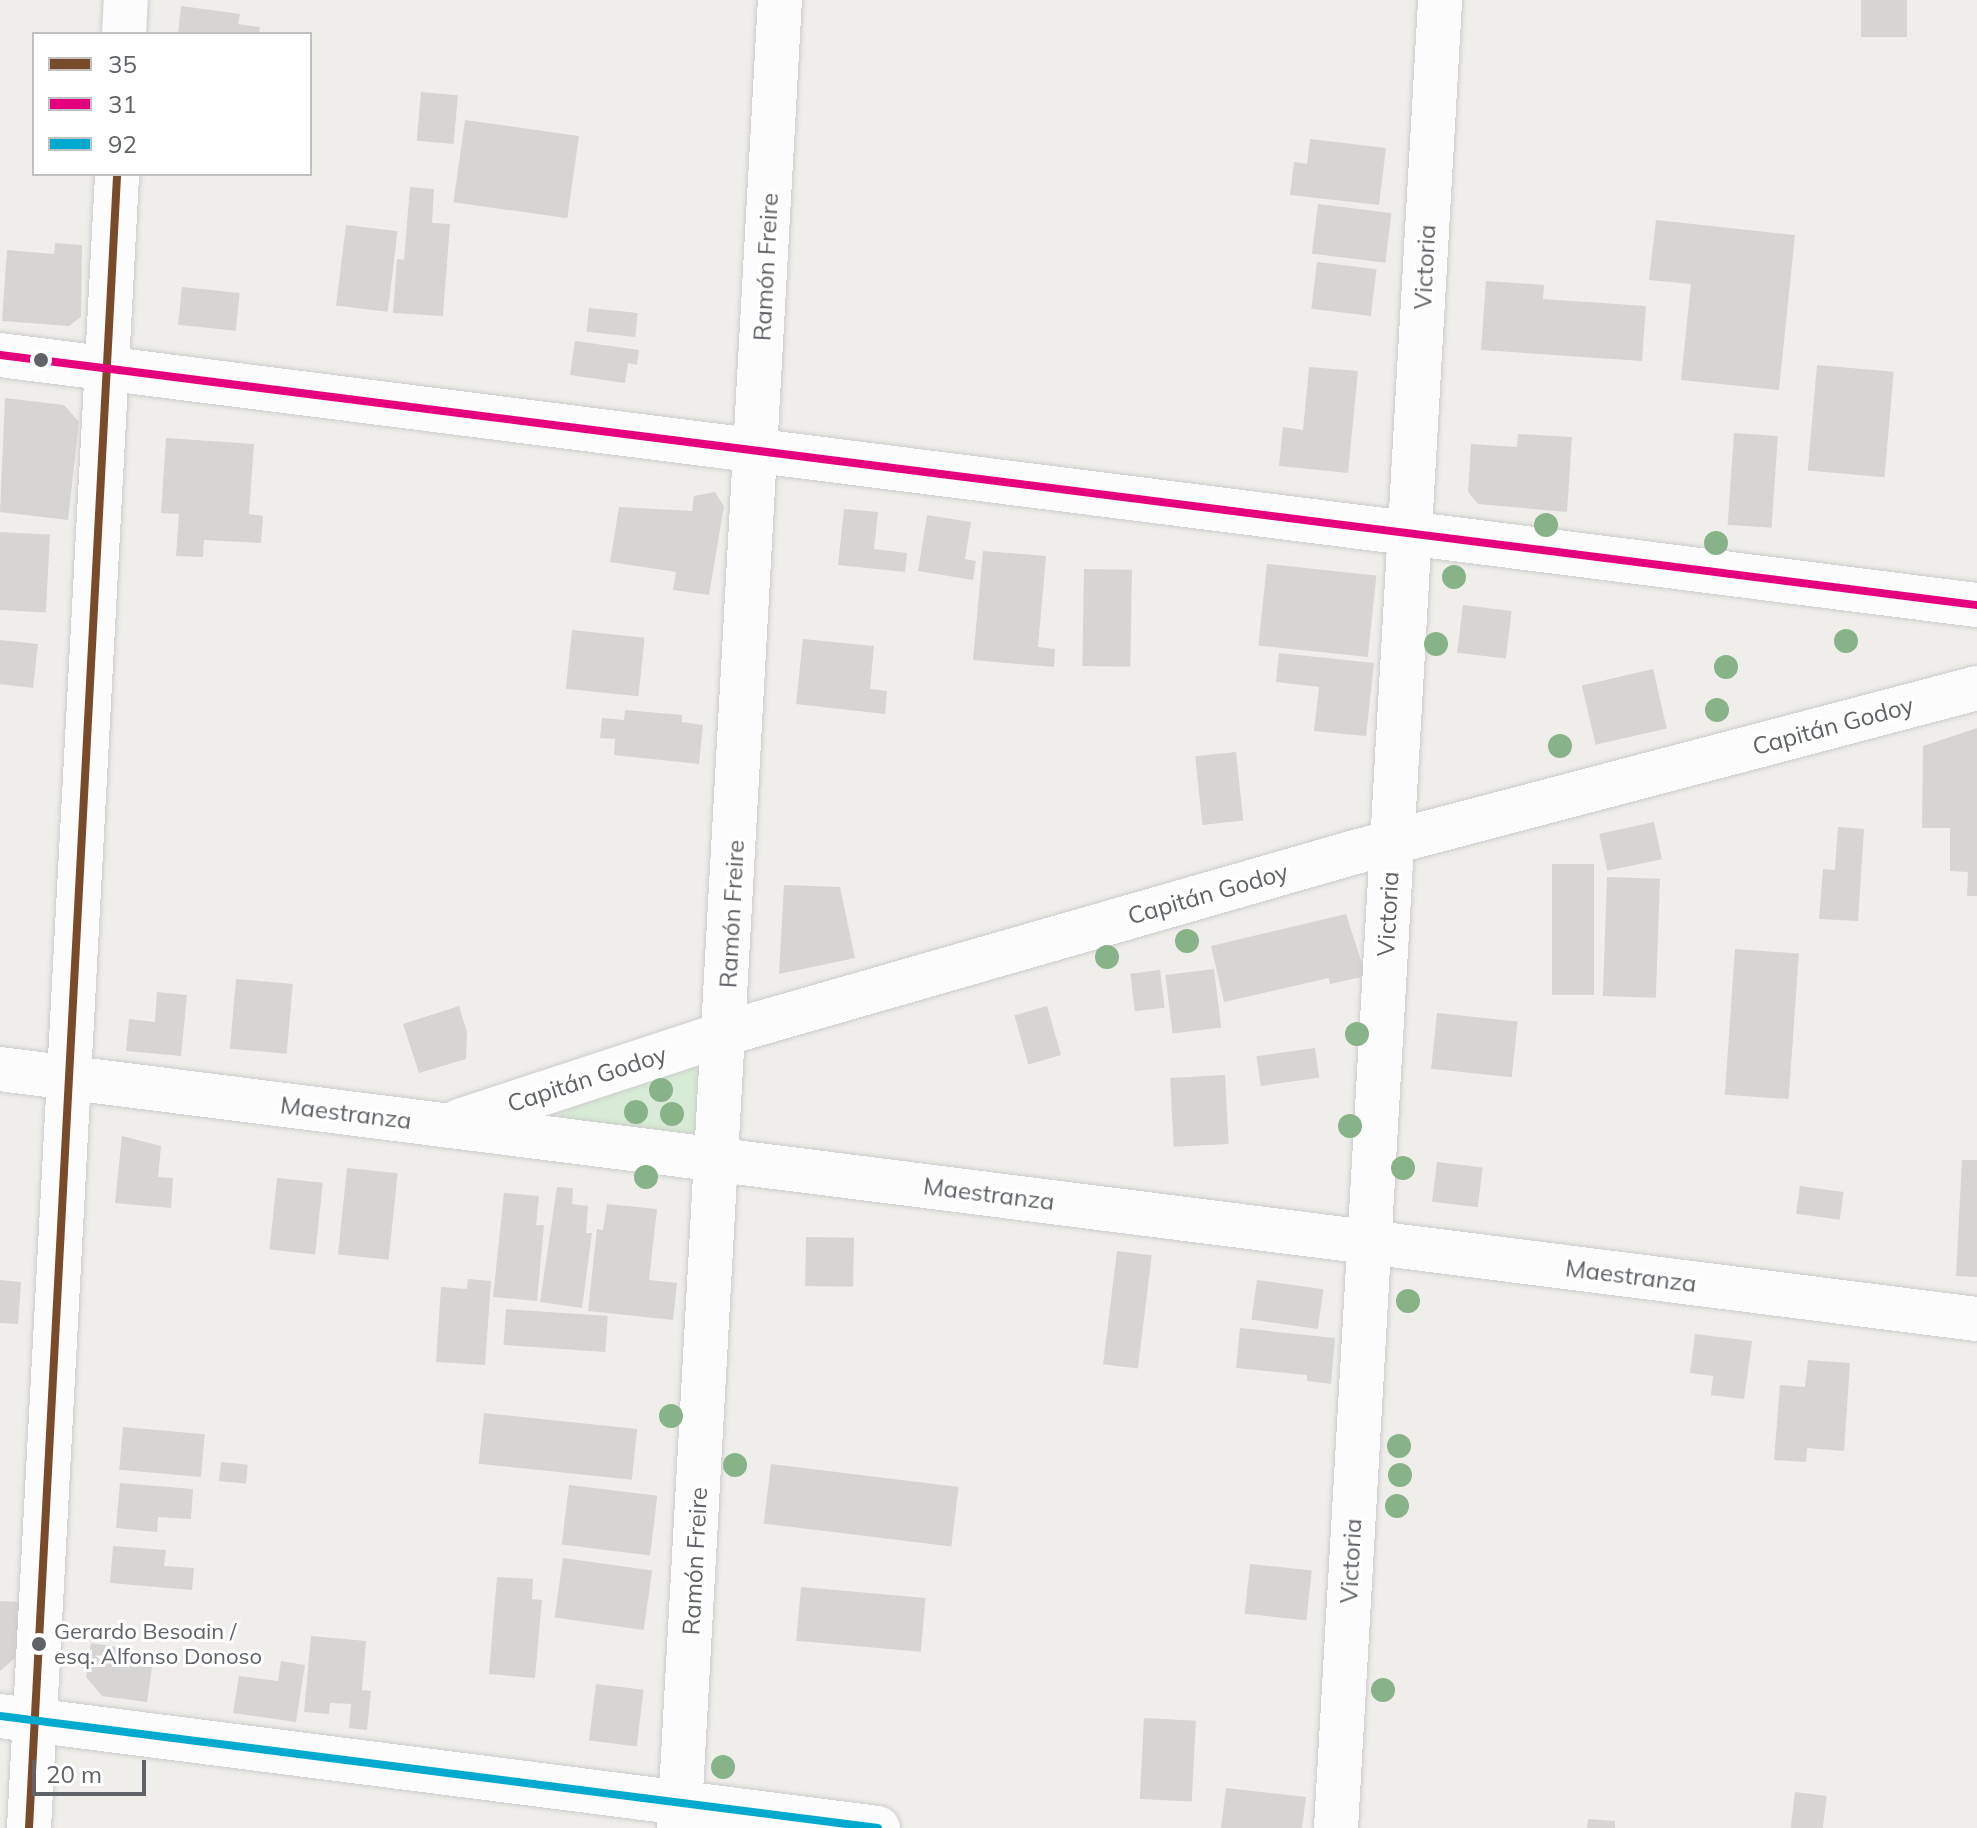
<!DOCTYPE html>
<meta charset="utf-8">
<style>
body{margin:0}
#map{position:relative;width:1977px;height:1828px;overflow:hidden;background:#efeeea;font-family:Mulish,sans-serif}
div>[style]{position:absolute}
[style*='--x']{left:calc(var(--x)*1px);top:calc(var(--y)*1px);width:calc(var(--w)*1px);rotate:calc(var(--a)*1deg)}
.green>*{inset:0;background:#d8ebd6}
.building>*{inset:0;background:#d6d5d3;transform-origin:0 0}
.roads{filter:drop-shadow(0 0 2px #cbcccc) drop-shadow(0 0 2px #cbcccc)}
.minor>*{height:44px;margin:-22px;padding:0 22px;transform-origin:22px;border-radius:22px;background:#fdfcfc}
.bus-1>*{height:8px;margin:-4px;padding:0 4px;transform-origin:4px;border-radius:4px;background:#7a4b2a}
.bus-2>*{height:8px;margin:-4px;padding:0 4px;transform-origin:4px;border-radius:4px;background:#e5007d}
.bus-3>*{height:8px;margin:-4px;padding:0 4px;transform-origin:4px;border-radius:4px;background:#00a9ce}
.trees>*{width:24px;height:24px;margin:-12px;border-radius:50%;background:#88b388}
.dots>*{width:22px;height:22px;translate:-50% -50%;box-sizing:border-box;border:4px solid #fff;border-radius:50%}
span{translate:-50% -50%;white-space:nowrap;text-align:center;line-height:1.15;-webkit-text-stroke:6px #fff;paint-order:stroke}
.bus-label{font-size:22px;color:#5f6368}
.left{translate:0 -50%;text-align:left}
.street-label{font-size:24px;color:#5f6368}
.legend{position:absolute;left:32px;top:32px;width:280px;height:144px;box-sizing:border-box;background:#fff;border:2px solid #bfc1c3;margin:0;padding:10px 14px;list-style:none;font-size:24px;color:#5f6368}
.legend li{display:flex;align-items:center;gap:16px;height:40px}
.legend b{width:40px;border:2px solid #bfc1c3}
.scale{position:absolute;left:32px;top:1760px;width:114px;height:36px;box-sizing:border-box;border:4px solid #5f6368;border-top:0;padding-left:10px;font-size:24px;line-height:28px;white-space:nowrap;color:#5f6368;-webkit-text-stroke:6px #fff;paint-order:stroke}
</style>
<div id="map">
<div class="green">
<i style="clip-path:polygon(693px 1059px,707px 1069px,704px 1125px,692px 1140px,560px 1120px,562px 1105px)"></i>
</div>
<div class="building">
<i style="left:1861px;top:0;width:46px;height:37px"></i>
<i style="clip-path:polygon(181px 6px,240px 14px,238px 24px,260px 27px,259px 34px,178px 34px)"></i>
<i style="left:421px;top:92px;width:37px;height:49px;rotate:5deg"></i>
<i style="left:465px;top:120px;width:115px;height:83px;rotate:8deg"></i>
<i style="clip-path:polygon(1310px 139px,1386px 148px,1379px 205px,1290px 195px,1294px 162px,1307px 164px)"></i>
<i style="clip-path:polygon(410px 187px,434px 189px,432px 223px,450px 224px,443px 316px,393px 313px,397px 259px,404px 260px)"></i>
<i style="left:1318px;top:204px;width:74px;height:50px;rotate:7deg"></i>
<i style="clip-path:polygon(1656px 220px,1795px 235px,1779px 390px,1681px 380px,1691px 284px,1649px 280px)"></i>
<i style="left:346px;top:225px;width:52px;height:81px;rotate:7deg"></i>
<i style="clip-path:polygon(55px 243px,82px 245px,81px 317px,69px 326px,2px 321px,7px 250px,54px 254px)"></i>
<i style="left:1317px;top:262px;width:60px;height:47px;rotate:7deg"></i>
<i style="clip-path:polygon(1486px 281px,1544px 285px,1543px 299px,1646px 306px,1642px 361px,1481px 350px)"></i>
<i style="left:182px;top:287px;width:58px;height:38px;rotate:6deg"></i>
<i style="left:589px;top:308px;width:49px;height:24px;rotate:6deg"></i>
<i style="clip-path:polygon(575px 341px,639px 350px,637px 365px,628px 363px,625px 383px,570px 375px)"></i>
<i style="left:1817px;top:365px;width:77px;height:106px;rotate:5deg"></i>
<i style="clip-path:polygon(1309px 367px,1358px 371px,1348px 473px,1279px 466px,1283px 427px,1303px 430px)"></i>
<i style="clip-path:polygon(5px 398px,64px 405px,79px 422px,68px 520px,0 512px)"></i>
<i style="left:1734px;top:433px;width:44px;height:92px;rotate:4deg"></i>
<i style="clip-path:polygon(1518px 434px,1572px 437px,1567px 512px,1478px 504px,1468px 492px,1471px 444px,1517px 447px)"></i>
<i style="clip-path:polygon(166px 438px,254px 444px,249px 514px,263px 516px,261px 543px,204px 540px,203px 557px,176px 556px,179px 514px,161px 513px)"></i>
<i style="clip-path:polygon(715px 492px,724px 506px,709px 595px,673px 590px,676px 572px,610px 562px,619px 507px,692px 511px,694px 496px)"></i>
<i style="clip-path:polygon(844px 509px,878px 512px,874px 549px,907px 553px,905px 572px,838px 565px)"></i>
<i style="clip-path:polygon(927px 515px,971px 522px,965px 559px,976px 561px,973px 580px,918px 571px)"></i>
<i style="left:0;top:532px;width:50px;height:78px;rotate:3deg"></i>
<i style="clip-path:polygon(983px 551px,1046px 556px,1038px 647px,1055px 649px,1054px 667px,973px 660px)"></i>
<i style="left:1267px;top:564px;width:110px;height:82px;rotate:6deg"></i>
<i style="left:1084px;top:569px;width:48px;height:97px;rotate:1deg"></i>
<i style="left:1463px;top:605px;width:49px;height:48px;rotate:7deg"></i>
<i style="left:572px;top:630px;width:73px;height:59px;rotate:6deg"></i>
<i style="clip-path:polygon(803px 639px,874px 646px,870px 689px,887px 691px,885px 714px,796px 704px)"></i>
<i style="clip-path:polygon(0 640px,38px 644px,33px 688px,0 684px)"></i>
<i style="clip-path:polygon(1279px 653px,1374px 663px,1366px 736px,1314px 731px,1319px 687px,1276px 682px)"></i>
<i style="left:1653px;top:669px;width:61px;height:73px;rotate:77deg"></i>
<i style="clip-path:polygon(625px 710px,682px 715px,682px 722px,703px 725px,699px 764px,614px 755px,615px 739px,600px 738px,602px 718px,624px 720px)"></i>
<i style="clip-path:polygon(1977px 728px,1977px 896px,1967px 896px,1968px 872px,1950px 871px,1950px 828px,1922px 828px,1923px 746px)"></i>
<i style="left:1236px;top:752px;width:69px;height:41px;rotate:84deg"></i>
<i style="left:1654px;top:822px;width:38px;height:56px;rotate:78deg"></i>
<i style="clip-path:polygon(1838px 827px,1864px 829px,1858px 921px,1819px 919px,1823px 869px,1835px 870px)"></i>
<i style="left:1594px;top:864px;width:131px;height:42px;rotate:90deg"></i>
<i style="left:1607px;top:877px;width:53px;height:119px;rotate:2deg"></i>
<i style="clip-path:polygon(784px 885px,840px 887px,855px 958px,779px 974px)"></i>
<i style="clip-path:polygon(1346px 914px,1366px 976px,1330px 984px,1329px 978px,1224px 1002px,1211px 946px)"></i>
<i style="left:1735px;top:949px;width:64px;height:146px;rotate:4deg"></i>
<i style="left:1214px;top:969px;width:59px;height:49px;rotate:83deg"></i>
<i style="left:1160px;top:970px;width:38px;height:30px;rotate:83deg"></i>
<i style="left:236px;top:979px;width:57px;height:70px;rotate:5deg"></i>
<i style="clip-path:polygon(157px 992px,187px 995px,181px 1056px,126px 1051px,129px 1019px,155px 1022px)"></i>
<i style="clip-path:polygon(459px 1006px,467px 1032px,466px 1059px,419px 1073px,403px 1024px)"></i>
<i style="left:1047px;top:1006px;width:51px;height:34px;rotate:74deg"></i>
<i style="left:1437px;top:1013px;width:81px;height:56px;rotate:6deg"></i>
<i style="left:1315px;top:1048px;width:30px;height:59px;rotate:82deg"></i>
<i style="left:1225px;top:1075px;width:69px;height:55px;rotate:87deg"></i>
<i style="clip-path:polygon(122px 1136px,161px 1146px,158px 1177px,173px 1178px,171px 1208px,115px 1203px)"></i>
<i style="clip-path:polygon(1962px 1160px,1977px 1160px,1977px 1277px,1956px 1276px)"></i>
<i style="left:1437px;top:1162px;width:46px;height:40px;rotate:7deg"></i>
<i style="left:347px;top:1168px;width:51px;height:87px;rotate:6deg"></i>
<i style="left:277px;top:1178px;width:46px;height:72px;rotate:6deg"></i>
<i style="left:1800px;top:1186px;width:44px;height:28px;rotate:8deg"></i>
<i style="clip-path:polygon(557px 1187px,573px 1188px,572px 1204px,588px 1206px,586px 1233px,592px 1233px,582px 1308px,540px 1302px)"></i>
<i style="clip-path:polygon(504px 1193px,539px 1196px,536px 1225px,544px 1225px,537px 1301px,493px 1297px)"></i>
<i style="clip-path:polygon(607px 1204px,657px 1209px,649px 1280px,677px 1283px,673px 1320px,588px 1311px,597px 1229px,603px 1230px)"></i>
<i style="left:806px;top:1237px;width:48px;height:49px;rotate:1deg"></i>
<i style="left:1117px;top:1251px;width:35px;height:114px;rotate:7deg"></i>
<i style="clip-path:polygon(468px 1279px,491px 1281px,485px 1365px,436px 1362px,441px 1287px,467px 1289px)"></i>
<i style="clip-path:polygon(0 1280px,21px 1282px,18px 1324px,0 1323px)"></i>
<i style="left:1257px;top:1280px;width:67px;height:40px;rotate:8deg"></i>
<i style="left:506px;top:1309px;width:102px;height:36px;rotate:4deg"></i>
<i style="clip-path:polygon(1240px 1328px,1335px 1338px,1331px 1384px,1307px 1381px,1307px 1375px,1236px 1368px)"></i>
<i style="clip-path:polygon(1695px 1334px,1752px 1341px,1744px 1399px,1711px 1395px,1713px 1376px,1690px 1373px)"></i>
<i style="clip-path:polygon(1808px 1360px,1850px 1363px,1844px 1451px,1807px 1448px,1806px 1462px,1774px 1460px,1780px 1385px,1805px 1387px)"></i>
<i style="left:484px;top:1413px;width:154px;height:51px;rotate:6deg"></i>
<i style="left:123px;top:1427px;width:82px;height:43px;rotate:5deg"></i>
<i style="left:221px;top:1462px;width:27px;height:19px;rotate:6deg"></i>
<i style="left:771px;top:1464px;width:189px;height:60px;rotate:7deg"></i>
<i style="clip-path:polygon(120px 1483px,193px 1489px,191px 1519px,158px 1517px,157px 1532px,116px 1528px)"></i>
<i style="left:569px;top:1485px;width:89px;height:60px;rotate:7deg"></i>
<i style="clip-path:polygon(113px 1546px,166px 1550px,164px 1566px,194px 1568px,192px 1590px,110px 1583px)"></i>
<i style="left:563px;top:1558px;width:90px;height:60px;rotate:8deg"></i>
<i style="left:1250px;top:1564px;width:62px;height:50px;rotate:6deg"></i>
<i style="clip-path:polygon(497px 1577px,533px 1579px,532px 1599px,542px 1600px,535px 1678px,489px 1674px)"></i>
<i style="left:801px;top:1587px;width:125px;height:54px;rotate:5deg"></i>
<i style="clip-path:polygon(0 1601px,20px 1602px,16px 1657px,0 1671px)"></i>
<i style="clip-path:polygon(311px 1636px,366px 1641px,362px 1690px,371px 1691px,367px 1730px,349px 1728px,351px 1704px,330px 1703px,329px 1714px,304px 1712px)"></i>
<i style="clip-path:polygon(91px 1643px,154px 1653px,147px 1702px,102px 1696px,86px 1677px)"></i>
<i style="clip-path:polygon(281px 1661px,305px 1665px,296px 1722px,233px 1713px,239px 1676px,278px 1681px)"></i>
<i style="left:596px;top:1684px;width:48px;height:57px;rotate:7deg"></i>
<i style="left:1144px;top:1718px;width:52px;height:81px;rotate:3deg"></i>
<i style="clip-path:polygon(1226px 1788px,1306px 1797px,1302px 1828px,1221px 1828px)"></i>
<i style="left:1795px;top:1792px;width:32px;height:36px;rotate:7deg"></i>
<i style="clip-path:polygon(1588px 1819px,1615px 1821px,1615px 1828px,1587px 1828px)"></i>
</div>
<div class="roads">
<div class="minor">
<i style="--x:124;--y:34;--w:34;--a:-87"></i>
<i style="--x:0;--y:355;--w:1993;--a:7.21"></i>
<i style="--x:0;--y:1069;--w:1993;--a:7.21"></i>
<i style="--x:459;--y:1121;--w:281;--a:-18.2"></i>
<i style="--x:726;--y:1033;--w:655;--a:-16.05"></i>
<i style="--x:1355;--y:852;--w:643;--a:-14.77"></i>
<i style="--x:0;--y:1716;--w:885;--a:7.27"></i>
<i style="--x:29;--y:1828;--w:1656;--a:-86.95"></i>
<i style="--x:679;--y:1828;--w:1831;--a:-86.84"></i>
<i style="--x:1336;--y:1828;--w:1831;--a:-86.74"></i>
</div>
</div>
<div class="bus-1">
<i style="--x:29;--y:1828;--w:1656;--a:-86.95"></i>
</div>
<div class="bus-2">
<i style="--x:0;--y:355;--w:1993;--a:7.21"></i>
</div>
<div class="bus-3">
<i style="--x:0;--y:1716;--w:885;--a:7.27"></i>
</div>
<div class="trees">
<i style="left:1546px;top:525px"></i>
<i style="left:1716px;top:543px"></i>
<i style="left:1454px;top:577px"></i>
<i style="left:1846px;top:641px"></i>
<i style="left:1436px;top:644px"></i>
<i style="left:1726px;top:667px"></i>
<i style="left:1717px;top:710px"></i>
<i style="left:1560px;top:746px"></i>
<i style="left:1187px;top:941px"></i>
<i style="left:1107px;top:957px"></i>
<i style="left:1357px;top:1034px"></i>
<i style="left:661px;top:1090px"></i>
<i style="left:636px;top:1112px"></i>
<i style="left:672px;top:1114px"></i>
<i style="left:1350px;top:1126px"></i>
<i style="left:1403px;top:1168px"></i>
<i style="left:646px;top:1177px"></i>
<i style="left:1408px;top:1301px"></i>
<i style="left:671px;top:1416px"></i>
<i style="left:1399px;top:1446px"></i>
<i style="left:735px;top:1465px"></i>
<i style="left:1400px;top:1475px"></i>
<i style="left:1397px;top:1506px"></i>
<i style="left:1383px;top:1690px"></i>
<i style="left:723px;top:1767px"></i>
</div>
<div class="dots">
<i style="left:41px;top:360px;background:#5f6368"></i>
<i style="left:39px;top:1644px;background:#5f6368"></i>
</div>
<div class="bus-label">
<span class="left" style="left:54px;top:1644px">Gerardo Besoain /<br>esq. Alfonso Donoso</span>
</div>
<div class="street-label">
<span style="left:766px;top:267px;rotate:-87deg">Ramón Freire</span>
<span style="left:1425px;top:267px;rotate:-87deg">Victoria</span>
<span style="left:1833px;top:726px;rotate:-15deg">Capitán Godoy</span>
<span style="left:1208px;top:894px;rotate:-16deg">Capitán Godoy</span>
<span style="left:732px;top:914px;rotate:-87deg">Ramón Freire</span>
<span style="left:1388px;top:914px;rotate:-87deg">Victoria</span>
<span style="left:587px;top:1079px;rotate:-18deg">Capitán Godoy</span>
<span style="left:346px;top:1113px;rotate:7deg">Maestranza</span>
<span style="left:989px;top:1194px;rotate:7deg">Maestranza</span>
<span style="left:1631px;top:1276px;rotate:7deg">Maestranza</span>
<span style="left:695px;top:1561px;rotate:-87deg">Ramón Freire</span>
<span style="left:1351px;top:1561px;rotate:-87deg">Victoria</span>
</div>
<ul class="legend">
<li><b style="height:10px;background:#7a4b2a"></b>35</li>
<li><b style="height:10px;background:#e5007d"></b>31</li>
<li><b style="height:10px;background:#00a9ce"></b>92</li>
</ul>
<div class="scale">20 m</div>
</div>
